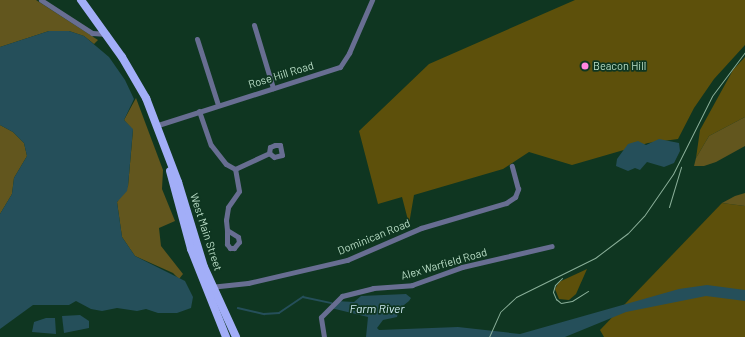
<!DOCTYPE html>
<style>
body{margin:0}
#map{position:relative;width:745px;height:337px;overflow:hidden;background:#0f3621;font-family:Barlow,sans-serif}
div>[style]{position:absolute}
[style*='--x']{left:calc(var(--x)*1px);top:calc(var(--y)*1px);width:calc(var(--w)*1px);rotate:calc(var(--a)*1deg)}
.green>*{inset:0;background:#5d500b}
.forest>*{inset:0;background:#62561e}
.water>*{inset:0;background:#254f5a}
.stream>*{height:1.5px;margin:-0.75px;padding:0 0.75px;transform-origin:0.75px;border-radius:0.75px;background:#254f5a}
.street>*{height:5px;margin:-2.5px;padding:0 2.5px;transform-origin:2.5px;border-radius:2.5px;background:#686e92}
.primary>*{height:8px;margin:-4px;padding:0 4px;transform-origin:4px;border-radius:4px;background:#a2aef8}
.tram>*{height:1px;margin:-0.5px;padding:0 0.5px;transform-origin:0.5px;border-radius:0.5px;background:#8aaf99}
.dots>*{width:11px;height:11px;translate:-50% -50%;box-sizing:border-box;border:2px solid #0f3621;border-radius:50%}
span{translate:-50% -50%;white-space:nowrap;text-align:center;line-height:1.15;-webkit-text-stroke:3.5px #0f3621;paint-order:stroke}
.poi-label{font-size:11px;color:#badec7}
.left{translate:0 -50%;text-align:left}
.street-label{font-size:11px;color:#badec7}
.water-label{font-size:12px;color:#ceeaf2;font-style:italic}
</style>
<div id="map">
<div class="green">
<i style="clip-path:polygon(575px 0,745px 0,745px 45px,714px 79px,694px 108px,678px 139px,648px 143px,572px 165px,529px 152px,503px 169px,414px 195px,409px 224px,402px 197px,378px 204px,359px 131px,429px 64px)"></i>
<i style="clip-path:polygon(745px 57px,745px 117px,709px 136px,696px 158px,700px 130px,733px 70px)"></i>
<i style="clip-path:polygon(722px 203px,745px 206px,745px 337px,604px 337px,600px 330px)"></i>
<i style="clip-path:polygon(587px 269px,576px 294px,569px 300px,559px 299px,555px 289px,559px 282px)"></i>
</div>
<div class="forest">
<i style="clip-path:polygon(0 0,36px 0,98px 40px,94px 44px,84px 36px,69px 31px,49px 31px,0 47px)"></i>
<i style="clip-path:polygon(136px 98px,163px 170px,162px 189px,175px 221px,159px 228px,161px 246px,183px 274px,179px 279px,173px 273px,135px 256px,122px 237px,117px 202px,128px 186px,133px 130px,124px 120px)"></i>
<i style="clip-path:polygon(745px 117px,745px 146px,716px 162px,704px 166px,694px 166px,696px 158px,709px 136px)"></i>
<i style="clip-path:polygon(0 125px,13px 132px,24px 143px,27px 156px,14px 178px,12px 194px,0 214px)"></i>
<i style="clip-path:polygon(745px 193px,745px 206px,722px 203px,735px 196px)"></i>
</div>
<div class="water">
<i style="clip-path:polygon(49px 31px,69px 31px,84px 36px,109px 57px,125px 80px,134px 99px,124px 120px,133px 129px,128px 186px,127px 191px,117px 202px,122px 237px,135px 256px,185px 281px,193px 297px,191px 308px,177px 313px,158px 313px,146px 309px,137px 311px,117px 308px,102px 311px,91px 309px,76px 301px,69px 305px,33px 305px,0 329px,0 214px,12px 194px,14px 178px,27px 156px,24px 143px,13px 132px,0 125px,0 47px)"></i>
<i style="clip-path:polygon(659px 139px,679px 143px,680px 151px,674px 163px,664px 167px,647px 162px,640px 170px,635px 168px,628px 171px,616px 166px,617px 159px,628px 144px,638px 141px,646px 145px)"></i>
<i style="clip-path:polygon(707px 285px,745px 290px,745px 301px,706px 296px,626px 312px,565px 337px,366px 337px,368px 317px,331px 308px,336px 301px,354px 302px,361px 296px,406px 294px,411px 298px,409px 301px,399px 309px,397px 317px,383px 320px,377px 328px,379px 330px,458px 327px,520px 334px,679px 289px)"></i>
<i style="clip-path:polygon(80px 315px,89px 321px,89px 328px,64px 333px,62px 316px)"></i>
<i style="clip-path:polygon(46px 318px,55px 318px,56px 334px,32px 332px,34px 322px)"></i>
</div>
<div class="stream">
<i style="--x:238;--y:308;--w:27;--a:13"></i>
<i style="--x:264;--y:314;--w:15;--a:-4"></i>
<i style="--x:279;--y:313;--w:29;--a:-34"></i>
<i style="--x:303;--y:297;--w:29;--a:12"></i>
</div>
<div class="street">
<i style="--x:41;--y:0;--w:61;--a:32.9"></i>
<i style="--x:92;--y:33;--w:15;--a:4"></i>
<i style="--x:254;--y:25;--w:66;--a:73.2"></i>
<i style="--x:197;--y:39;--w:69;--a:72.3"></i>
<i style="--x:199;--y:111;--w:36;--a:71"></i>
<i style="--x:211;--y:145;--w:24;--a:52"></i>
<i style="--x:226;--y:164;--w:10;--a:29"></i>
<i style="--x:235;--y:169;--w:38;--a:-25"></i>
<i style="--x:269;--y:153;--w:6;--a:-81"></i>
<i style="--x:270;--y:147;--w:5;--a:-22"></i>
<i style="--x:275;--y:145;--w:5;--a:0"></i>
<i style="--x:280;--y:145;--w:10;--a:79"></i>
<i style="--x:282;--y:155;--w:8;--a:166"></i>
<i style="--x:274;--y:157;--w:6;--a:-141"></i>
<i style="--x:158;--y:125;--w:191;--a:-17.7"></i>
<i style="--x:340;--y:67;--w:17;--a:-57"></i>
<i style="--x:349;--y:53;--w:58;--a:-66.5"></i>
<i style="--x:227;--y:230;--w:13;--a:32"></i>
<i style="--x:238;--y:237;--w:5;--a:79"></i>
<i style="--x:239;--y:242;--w:8;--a:130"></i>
<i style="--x:234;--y:248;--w:4;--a:180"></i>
<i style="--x:230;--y:248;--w:5;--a:-127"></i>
<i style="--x:227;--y:244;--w:14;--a:-90"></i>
<i style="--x:227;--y:230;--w:10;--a:-96"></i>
<i style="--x:226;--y:220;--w:13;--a:-81"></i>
<i style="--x:228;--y:207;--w:19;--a:-55"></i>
<i style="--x:239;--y:191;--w:22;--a:-100"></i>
<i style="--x:210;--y:287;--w:38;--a:-6"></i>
<i style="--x:248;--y:283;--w:102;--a:-13.1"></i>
<i style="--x:347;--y:260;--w:81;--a:-23.4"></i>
<i style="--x:421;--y:228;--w:89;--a:-16.4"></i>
<i style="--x:506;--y:203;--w:11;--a:-34"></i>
<i style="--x:515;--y:197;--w:9;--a:-69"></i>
<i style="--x:518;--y:189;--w:24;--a:-105"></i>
<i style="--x:324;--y:337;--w:20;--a:-99"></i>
<i style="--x:321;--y:317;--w:30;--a:-45"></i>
<i style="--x:342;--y:296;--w:32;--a:-14"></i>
<i style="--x:373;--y:288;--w:39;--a:-4"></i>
<i style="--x:412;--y:285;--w:53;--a:-19.8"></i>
<i style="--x:462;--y:267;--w:92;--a:-13.1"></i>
</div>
<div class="primary">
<i style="--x:81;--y:0;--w:70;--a:54.3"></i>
<i style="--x:122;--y:57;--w:48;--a:59.7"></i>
<i style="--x:146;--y:98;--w:90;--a:69.1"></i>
<i style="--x:178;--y:182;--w:89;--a:73"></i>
<i style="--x:204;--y:267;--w:77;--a:65.4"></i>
<i style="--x:170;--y:171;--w:81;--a:74.9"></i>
<i style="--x:191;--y:249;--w:95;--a:68.3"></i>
</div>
<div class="tram">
<i style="--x:669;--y:207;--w:42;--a:-73.3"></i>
<i style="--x:562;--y:278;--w:10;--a:135"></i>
<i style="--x:555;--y:285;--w:7;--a:106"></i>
<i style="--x:553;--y:292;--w:8;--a:67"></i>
<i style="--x:556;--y:299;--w:6;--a:39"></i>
<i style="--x:561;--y:303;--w:11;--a:-10"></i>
<i style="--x:572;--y:301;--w:19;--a:-32"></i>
<i style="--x:489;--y:337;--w:27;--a:-66"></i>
<i style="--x:500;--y:312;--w:22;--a:-43"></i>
<i style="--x:516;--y:297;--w:88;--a:-26.3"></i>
<i style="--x:595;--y:258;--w:41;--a:-37.1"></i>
<i style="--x:628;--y:233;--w:23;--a:-47"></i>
<i style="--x:644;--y:216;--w:51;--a:-55.4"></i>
<i style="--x:673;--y:174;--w:87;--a:-63.4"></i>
<i style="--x:712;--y:96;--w:55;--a:-53.1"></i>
</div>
<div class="dots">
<i style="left:585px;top:66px;background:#fe86e1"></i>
</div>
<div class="poi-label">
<span class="left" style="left:593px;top:66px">Beacon Hill</span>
</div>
<div class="street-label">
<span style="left:281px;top:75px;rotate:-17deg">Rose Hill Road</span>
<span style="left:206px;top:232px;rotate:72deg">West Main Street</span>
<span style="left:374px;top:237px;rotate:-22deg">Dominican Road</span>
<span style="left:444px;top:264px;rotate:-16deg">Alex Warfield Road</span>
</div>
<div class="water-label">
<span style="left:377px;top:309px">Farm River</span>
</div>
</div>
